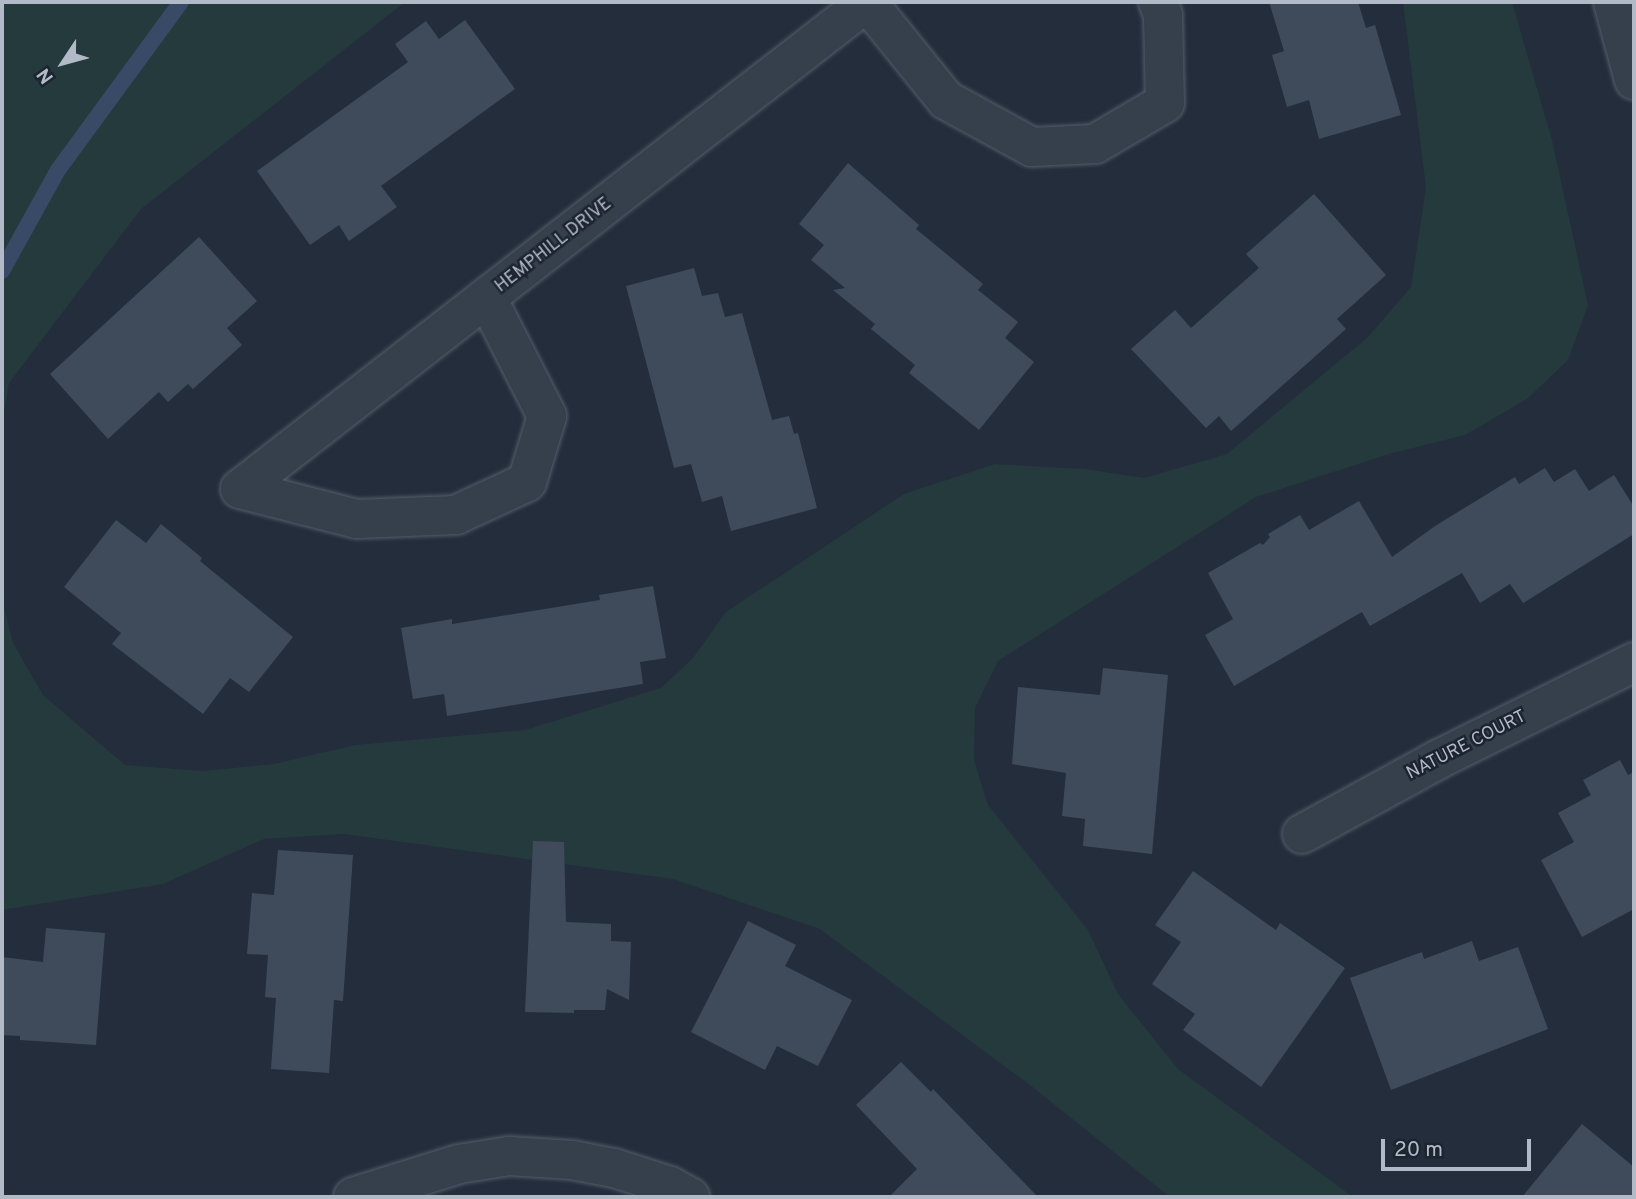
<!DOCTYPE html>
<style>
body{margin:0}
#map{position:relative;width:1636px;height:1199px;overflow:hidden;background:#232d3c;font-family:Overpass,sans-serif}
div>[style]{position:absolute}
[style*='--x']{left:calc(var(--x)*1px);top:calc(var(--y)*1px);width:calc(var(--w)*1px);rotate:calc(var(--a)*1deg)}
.green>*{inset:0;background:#253a3d}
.stream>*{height:16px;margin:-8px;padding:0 8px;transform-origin:8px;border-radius:8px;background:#384a65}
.building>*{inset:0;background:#3f4b5b}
.roads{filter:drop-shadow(0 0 2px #555d6a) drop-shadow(0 0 2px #555d6a)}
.minor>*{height:38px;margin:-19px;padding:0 19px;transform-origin:19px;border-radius:19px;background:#363f4c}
span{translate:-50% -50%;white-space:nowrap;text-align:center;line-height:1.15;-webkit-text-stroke:5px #1c2431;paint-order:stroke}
.street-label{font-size:18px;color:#b2bac8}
.frame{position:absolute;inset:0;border:4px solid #b2bac8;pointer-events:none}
.north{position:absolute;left:28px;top:28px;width:70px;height:70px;-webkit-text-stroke:5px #1c2431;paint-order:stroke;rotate:234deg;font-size:19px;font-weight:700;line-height:28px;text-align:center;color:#b2bac8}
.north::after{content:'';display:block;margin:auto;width:24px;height:32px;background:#b2bac8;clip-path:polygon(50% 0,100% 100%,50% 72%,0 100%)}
.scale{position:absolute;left:1381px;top:1139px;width:150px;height:32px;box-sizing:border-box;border:4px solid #b2bac8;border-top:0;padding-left:9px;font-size:21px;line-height:24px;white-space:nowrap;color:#b2bac8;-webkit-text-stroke:5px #1c2431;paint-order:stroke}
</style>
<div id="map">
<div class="green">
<i style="clip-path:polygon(2px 2px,405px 2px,141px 209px,9px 383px,2px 424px)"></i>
<i style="clip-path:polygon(1403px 2px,1512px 2px,1552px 140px,1588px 305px,1568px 360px,1527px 399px,1465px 435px,1389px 454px,1256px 497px,998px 661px,975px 708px,974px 760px,988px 805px,1088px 930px,1118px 994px,1178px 1069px,1353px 1197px,1170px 1197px,1035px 1089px,820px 929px,673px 879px,344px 834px,264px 839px,163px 884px,2px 910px,2px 599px,13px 643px,43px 695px,125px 765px,202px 771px,274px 764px,355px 745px,525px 730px,661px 688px,693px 658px,726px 612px,904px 494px,995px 464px,1085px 469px,1144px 478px,1227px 454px,1367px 338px,1411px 287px,1426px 188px)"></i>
</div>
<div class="stream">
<i style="--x:2;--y:271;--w:115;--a:-61"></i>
<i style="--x:58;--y:170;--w:208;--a:-53.8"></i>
</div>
<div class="building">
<i style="clip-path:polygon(1269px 2px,1358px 2px,1366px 28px,1375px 25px,1401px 115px,1319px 139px,1309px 100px,1287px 107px,1272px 55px,1284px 51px)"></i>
<i style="clip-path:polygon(465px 20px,515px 89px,381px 186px,397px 207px,349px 241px,339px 225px,310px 245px,257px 171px,408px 62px,395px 44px,426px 21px,439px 39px)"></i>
<i style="clip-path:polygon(848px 163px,919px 225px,916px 229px,983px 284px,978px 290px,1018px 322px,1005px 338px,1034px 362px,979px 430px,909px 373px,915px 365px,871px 329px,875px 324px,833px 290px,845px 288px,811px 260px,824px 245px,799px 224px)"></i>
<i style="clip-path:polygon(1314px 194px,1386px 275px,1337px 319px,1346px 329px,1231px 431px,1219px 416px,1206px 428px,1131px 349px,1175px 310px,1191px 328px,1259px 268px,1246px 254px)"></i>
<i style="clip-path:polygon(199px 237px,257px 301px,227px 328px,242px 345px,193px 389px,188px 384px,168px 402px,159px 392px,108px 439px,50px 374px)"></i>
<i style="clip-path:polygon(694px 268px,702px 296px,718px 293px,725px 317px,742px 313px,772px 420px,789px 416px,794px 434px,798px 433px,817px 508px,731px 531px,722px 496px,702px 502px,691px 464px,674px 468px,626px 286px)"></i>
<i style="clip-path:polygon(1545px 468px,1554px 482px,1575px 469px,1589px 491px,1614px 475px,1634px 507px,1634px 534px,1523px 603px,1510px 584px,1480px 603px,1462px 573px,1370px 626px,1362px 612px,1234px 686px,1205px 635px,1233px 619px,1208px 573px,1260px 543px,1263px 545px,1270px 537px,1268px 534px,1300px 515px,1309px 530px,1359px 501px,1392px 557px,1435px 526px,1515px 477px,1519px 484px)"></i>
<i style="clip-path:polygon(116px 520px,146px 543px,161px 524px,202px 558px,200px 561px,293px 637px,249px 692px,230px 678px,203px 714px,112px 644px,121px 633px,64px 587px)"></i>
<i style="clip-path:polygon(653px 586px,666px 658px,640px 662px,643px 684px,447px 716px,444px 694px,413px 699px,401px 628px,452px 619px,452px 624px,600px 600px,599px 595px)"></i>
<i style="clip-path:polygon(1103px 668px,1168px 675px,1152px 854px,1083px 846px,1085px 819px,1062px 816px,1066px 773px,1012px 764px,1018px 687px,1100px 695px)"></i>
<i style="clip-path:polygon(1620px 760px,1628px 775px,1634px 772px,1634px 909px,1582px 937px,1541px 860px,1574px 842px,1558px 813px,1591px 795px,1583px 780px)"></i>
<i style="clip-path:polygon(533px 841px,564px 842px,566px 922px,611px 924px,611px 941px,631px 942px,629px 1000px,607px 989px,605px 1010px,574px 1010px,574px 1013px,525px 1012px)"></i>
<i style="clip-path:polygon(278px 850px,353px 855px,343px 1001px,334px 1000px,329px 1073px,271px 1069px,276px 998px,265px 997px,268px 955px,247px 954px,252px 893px,274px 895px)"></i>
<i style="clip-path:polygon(1193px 871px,1276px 930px,1280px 923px,1345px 968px,1261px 1087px,1183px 1030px,1195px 1014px,1152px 984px,1181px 942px,1155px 925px)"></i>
<i style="clip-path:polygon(748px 921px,796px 945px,785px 966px,852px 1000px,818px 1066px,777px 1046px,765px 1070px,691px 1032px)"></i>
<i style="clip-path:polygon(46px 928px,105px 933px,96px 1045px,20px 1040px,20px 1036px,2px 1035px,2px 957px,43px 962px)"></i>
<i style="clip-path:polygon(1472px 941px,1479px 961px,1518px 947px,1548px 1029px,1391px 1090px,1350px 978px,1422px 952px,1424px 959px)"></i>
<i style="clip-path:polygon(901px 1062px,931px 1092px,933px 1089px,1038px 1197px,889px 1197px,917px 1169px,856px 1105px)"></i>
<i style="clip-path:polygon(1582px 1124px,1634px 1167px,1634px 1197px,1522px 1197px)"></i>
</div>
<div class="roads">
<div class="minor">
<i style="--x:867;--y:2;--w:126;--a:51.1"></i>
<i style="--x:946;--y:100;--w:98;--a:28.7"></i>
<i style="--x:1032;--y:147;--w:63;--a:-2.7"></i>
<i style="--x:1095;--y:144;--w:81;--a:-30.4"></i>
<i style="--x:1165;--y:103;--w:88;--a:-91.3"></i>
<i style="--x:1163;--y:15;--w:14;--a:-111"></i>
<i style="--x:1613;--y:2;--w:81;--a:74.9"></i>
<i style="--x:240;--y:489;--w:794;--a:-37.84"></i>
<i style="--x:240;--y:489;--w:121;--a:14.4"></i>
<i style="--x:357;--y:519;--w:99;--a:-2.3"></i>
<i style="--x:456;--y:515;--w:78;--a:-24.9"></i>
<i style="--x:527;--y:482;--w:69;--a:-73.1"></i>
<i style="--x:547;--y:416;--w:132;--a:-117"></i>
<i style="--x:1302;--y:834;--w:156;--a:-28.7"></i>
<i style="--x:1439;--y:759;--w:218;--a:-26.4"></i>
<i style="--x:353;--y:1197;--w:111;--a:-17.3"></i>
<i style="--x:459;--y:1164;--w:51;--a:-9.1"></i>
<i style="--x:509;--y:1156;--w:63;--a:3.6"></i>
<i style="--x:572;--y:1160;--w:43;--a:10.8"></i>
<i style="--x:614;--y:1168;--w:59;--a:17.8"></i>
<i style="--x:670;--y:1186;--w:23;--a:29"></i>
</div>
</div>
<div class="street-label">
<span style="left:554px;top:246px;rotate:-38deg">HEMPHILL DRIVE</span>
<span style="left:1467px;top:746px;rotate:-27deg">NATURE COURT</span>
</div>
<div class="frame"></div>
<div class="north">N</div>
<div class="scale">20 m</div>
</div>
